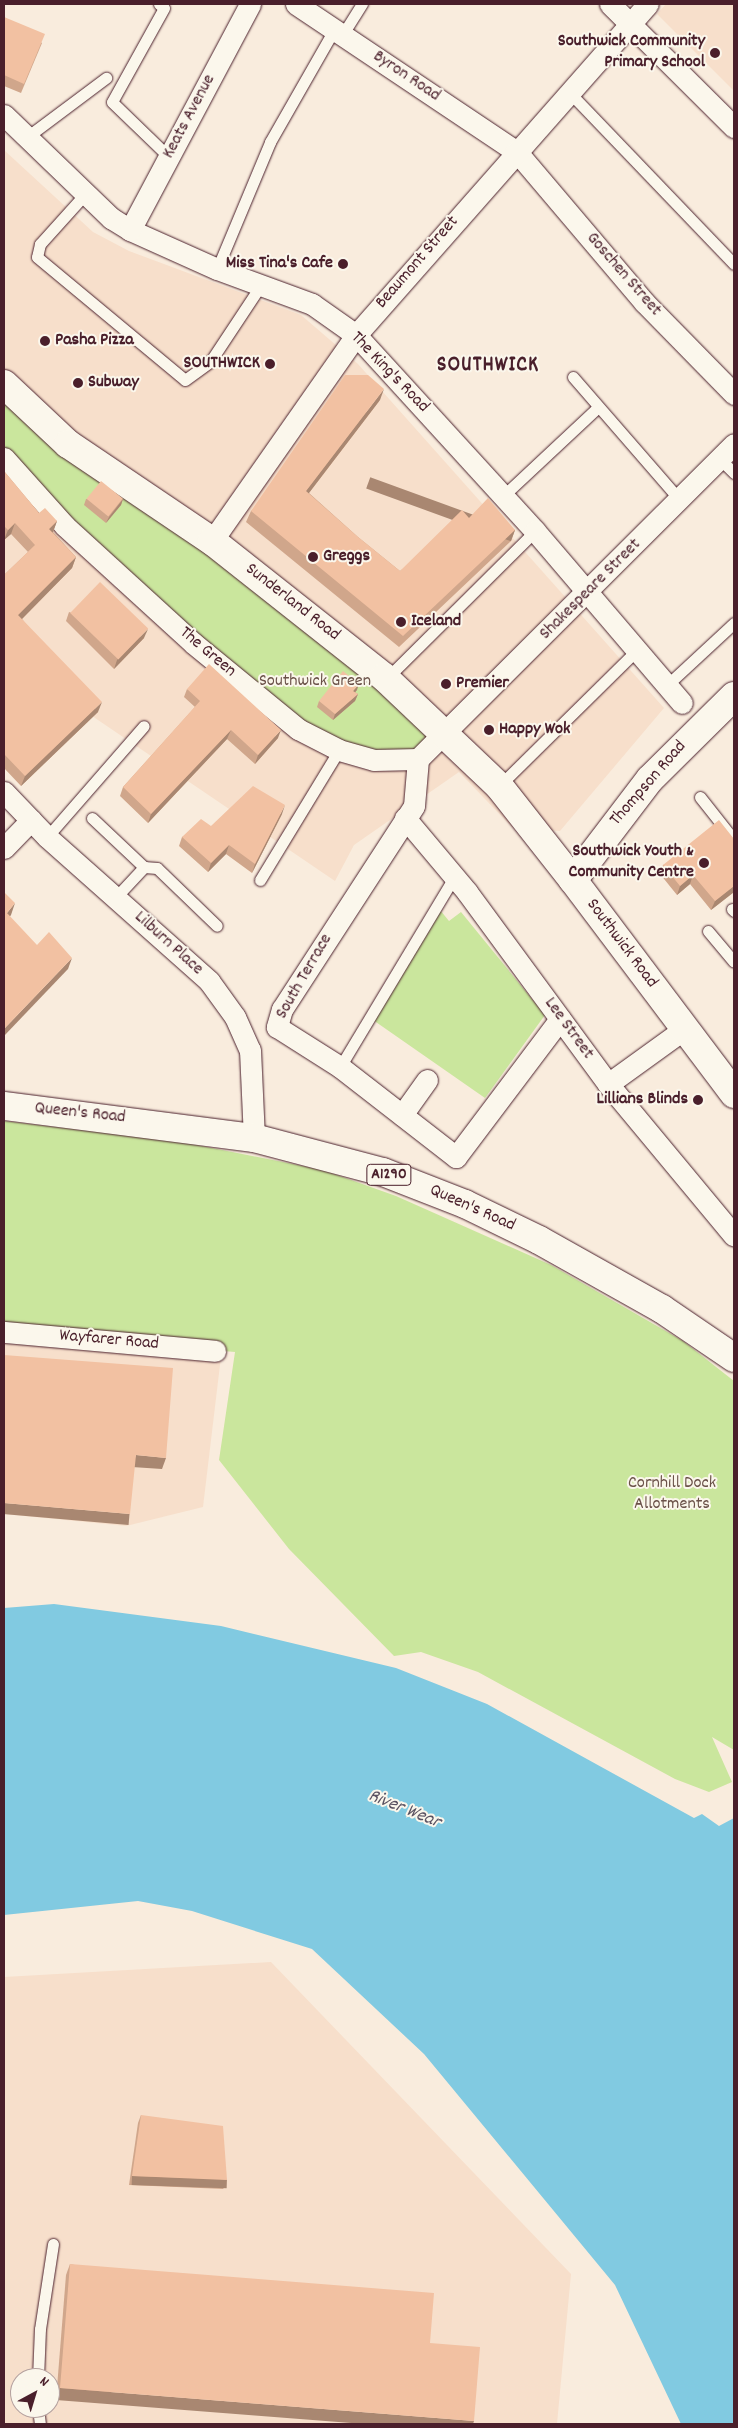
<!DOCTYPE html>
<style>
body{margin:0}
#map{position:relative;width:738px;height:2428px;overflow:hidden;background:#f9ecdd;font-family:Dekko,sans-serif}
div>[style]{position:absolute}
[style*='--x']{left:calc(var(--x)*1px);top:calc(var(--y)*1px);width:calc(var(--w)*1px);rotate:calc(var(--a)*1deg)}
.built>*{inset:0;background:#f7dfcb}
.green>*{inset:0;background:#cae69d}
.water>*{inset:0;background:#81cae1}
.roads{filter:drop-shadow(0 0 1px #4a1f2b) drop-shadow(0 0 1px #4a1f2b)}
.service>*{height:11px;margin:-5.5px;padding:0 5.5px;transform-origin:5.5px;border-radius:5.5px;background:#fbf7ec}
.minor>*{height:21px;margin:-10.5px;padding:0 10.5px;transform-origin:10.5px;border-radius:10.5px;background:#fbf7ec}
.tertiary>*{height:28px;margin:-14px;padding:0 14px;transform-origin:14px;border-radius:14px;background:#fbf7ec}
.secondary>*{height:28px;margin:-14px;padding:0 14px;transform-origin:14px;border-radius:14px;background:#fbf7ec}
.primary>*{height:28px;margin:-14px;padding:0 14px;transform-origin:14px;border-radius:14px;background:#fbf7ec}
.wall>*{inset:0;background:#d0a68b}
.shaded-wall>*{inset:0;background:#a98771;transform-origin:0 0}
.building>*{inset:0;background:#f2c1a2;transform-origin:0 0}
.dots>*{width:14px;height:14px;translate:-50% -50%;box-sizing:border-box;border:2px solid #fbf7ec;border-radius:50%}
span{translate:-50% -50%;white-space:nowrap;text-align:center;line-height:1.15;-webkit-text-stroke:4px #fbf7ec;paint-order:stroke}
.shield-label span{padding:1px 4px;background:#fbf7ec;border:1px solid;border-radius:4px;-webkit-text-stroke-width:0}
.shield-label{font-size:16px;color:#4a1f2b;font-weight:700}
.poi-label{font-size:18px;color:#4a1f2b;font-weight:700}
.right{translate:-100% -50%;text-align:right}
.left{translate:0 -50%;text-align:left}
.street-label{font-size:18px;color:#4a1f2b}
.park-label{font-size:18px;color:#6a5148}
.water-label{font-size:19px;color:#5a5262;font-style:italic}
.district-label{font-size:22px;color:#4a1f2b;font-weight:700;letter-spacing:1px}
.frame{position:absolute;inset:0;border:5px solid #4a1f2b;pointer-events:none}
.north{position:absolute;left:10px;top:2368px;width:50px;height:50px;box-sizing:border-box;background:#fbf7ec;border:1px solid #b4a19f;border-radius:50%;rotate:39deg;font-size:14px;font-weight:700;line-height:20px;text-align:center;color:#4a1f2b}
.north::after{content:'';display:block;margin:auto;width:18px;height:22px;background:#4a1f2b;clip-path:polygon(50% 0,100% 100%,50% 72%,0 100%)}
</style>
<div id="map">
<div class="built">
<i style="clip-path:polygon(666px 4px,734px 4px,734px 91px,657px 14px)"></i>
<i style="clip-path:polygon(4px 150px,93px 232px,129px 251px,301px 315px,358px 364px,664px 708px,560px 831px,512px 827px,459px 772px,354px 845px,335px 881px,45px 684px,4px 643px)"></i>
<i style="clip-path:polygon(4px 1233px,228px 1298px,203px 1507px,126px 1526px,4px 1514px)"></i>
<i style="clip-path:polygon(evenodd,271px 1962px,571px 2274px,557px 2424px,4px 2424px,4px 1977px,271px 1962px,20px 2378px,50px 2378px,50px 2408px,20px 2408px,20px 2378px)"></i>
</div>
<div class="green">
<i style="clip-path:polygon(4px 384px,445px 734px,418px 759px,374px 760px,298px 729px,4px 458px)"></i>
<i style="clip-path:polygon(440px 910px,449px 921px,461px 912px,545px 1015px,485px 1098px,373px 1020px)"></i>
<i style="clip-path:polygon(4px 1121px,177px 1141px,323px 1170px,396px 1196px,551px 1265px,683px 1341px,734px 1381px,734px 1750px,712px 1737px,732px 1782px,709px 1792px,675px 1779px,478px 1672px,421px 1652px,394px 1656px,289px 1549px,219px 1460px,235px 1352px,4px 1332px)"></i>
</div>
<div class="water">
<i style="clip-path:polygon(54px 1604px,221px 1626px,396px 1668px,487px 1704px,694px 1818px,702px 1814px,719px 1826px,734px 1818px,734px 2424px,681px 2424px,615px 2285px,424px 2054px,312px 1949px,192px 1911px,138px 1901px,4px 1915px,4px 1608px)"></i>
</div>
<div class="roads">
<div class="service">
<i style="--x:159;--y:4;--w:6;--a:39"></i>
<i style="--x:164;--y:8;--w:107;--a:119"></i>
<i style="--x:112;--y:102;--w:79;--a:44"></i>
<i style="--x:343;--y:34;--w:36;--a:-58"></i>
<i style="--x:569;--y:92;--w:238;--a:46.2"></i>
<i style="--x:27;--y:137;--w:99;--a:-36.8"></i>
<i style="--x:86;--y:193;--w:69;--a:132"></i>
<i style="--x:40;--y:244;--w:13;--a:103"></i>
<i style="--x:37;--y:257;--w:192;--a:39.7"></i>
<i style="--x:185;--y:380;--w:31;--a:-36"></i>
<i style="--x:210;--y:362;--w:92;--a:-56.5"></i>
<i style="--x:217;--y:269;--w:138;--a:-67.3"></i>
<i style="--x:270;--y:142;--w:131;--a:-60.3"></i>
<i style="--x:573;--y:377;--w:163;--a:49"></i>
<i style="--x:720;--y:459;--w:20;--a:45"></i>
<i style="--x:503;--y:496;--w:130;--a:-43.1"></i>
<i style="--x:386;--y:679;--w:210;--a:-44.8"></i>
<i style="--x:666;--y:686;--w:93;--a:-42.8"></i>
<i style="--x:499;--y:786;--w:192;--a:-44.6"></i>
<i style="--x:700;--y:797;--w:55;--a:51.7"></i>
<i style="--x:92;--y:818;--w:71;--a:43.3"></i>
<i style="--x:144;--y:867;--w:13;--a:4"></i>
<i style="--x:157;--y:868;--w:83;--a:44"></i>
<i style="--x:47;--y:837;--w:147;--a:-48.9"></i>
<i style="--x:260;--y:880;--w:152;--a:-58.7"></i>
<i style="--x:117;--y:896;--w:40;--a:-47"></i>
<i style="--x:732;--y:909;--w:3;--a:45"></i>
<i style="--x:708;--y:931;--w:40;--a:50"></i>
<i style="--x:340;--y:1067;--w:222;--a:-59"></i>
<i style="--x:38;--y:2378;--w:49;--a:-87.7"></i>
<i style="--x:40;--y:2329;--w:86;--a:-81.3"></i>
<i style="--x:38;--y:2408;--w:16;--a:83"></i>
</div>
<div class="minor">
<i style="--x:296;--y:4;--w:265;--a:33.8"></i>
<i style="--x:516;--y:151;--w:198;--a:49.7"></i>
<i style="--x:644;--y:302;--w:129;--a:45.6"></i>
<i style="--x:610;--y:4;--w:175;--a:44.8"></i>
<i style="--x:4;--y:115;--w:149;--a:43.9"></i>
<i style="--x:111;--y:218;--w:22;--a:32"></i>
<i style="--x:130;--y:230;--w:95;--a:24.1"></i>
<i style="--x:217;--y:269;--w:101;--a:20.2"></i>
<i style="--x:312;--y:304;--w:54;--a:35.2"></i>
<i style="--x:356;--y:335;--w:265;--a:47.6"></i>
<i style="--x:535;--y:531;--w:226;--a:49.5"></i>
<i style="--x:130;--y:230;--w:256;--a:-62"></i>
<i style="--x:4;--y:458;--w:91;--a:48.1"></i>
<i style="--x:65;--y:526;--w:173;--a:42.4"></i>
<i style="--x:193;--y:643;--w:136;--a:39.3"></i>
<i style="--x:298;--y:729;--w:46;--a:27.1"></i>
<i style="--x:339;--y:750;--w:36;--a:16"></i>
<i style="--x:374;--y:760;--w:44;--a:-1.3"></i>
<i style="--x:418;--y:759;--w:446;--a:-44.9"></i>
<i style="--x:212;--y:541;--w:251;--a:-55"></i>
<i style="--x:356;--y:335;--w:441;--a:-48.6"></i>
<i style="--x:418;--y:759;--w:47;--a:94.9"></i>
<i style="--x:414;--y:806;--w:242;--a:123"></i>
<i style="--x:282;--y:1009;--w:19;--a:106"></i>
<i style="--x:277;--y:1027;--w:75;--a:32.4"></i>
<i style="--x:340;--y:1067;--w:147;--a:37.8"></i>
<i style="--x:456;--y:1157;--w:173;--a:-53"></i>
<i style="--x:4;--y:792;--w:62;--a:46.3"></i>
<i style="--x:47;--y:837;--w:217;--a:41.6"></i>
<i style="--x:209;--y:981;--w:44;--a:54.2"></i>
<i style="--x:235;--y:1017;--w:36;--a:66"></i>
<i style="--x:250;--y:1050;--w:88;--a:87.4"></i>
<i style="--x:405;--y:818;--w:97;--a:50"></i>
<i style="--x:467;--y:892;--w:238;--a:53.7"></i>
<i style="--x:608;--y:1084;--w:197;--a:50.3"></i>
<i style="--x:4;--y:848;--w:39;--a:-46"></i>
<i style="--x:608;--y:1084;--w:94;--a:-35.9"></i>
<i style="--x:402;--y:1115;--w:43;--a:-54.5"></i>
<i style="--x:4;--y:1332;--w:212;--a:5.1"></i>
</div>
<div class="tertiary">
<i style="--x:4;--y:384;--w:88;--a:43.2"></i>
<i style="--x:68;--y:444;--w:174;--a:34"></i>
<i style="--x:212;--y:541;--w:219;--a:38.3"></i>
<i style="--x:384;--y:677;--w:158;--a:43.5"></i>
<i style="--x:499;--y:786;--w:120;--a:51.8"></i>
</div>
<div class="secondary">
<i style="--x:734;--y:696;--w:118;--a:135.3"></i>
<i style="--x:650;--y:779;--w:127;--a:127.3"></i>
<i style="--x:573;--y:880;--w:268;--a:53"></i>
</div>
<div class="primary">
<i style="--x:4;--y:1106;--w:252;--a:7.3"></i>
<i style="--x:254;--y:1138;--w:133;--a:14.8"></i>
<i style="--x:383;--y:1172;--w:88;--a:21.3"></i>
<i style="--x:465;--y:1204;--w:82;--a:25.9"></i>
<i style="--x:539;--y:1240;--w:141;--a:29.3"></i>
<i style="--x:662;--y:1309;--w:87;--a:34.2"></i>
</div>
</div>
<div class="wall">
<i style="clip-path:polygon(4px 17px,42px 43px,21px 93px,4px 86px)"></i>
<i style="clip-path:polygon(380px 400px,309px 493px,358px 537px,400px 571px,469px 518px,515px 530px,511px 541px,399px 647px,246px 522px,251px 511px)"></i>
<i style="clip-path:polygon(4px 471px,39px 513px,57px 521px,53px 532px,76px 557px,72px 568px,22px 619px,98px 712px,21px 786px,4px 768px,4px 575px,28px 552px,11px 534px,4px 540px)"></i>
<i style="clip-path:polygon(86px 499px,123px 499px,121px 505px,106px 523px,84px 505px)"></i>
<i style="clip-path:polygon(69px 612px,144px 638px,114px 669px,66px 621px)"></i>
<i style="clip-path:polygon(187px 689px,278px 738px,255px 764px,227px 739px,148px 823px,120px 796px,123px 787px,195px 707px,184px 697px)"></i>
<i style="clip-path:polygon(357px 690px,355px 692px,358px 694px,355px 701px,333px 720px,317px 707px,319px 701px)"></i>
<i style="clip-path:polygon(282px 814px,252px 873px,226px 854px,208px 872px,179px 846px,182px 837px,211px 826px)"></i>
<i style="clip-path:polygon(734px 839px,734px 892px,711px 910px,690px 884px,677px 895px,660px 874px,663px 865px)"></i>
<i style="clip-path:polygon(141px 2115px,224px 2189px,129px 2185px,138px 2123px)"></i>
<i style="clip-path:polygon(70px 2264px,430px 2343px,56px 2400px,66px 2275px)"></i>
</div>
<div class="shaded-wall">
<i style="clip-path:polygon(384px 389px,380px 400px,302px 502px,306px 491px)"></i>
<i style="clip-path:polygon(123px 499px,121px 505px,106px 523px,109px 517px)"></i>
<i style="clip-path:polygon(57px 521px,53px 532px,45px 539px,49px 529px)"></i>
<i style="clip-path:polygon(15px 523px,11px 534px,4px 540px,8px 530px)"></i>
<i style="left:515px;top:530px;width:12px;height:154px;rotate:110deg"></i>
<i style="clip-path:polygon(76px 557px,72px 568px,15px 626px,18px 615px)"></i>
<i style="clip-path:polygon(148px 629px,144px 638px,114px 669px,117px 660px)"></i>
<i style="clip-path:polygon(359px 684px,357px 690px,351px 697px,353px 691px)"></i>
<i style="clip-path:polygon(358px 694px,355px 701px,333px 720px,335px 714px)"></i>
<i style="clip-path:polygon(102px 702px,98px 712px,21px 786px,25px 776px)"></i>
<i style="clip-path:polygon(231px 730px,227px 739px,148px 823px,151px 814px)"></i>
<i style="clip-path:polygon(281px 730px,278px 738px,255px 764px,258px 755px)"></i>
<i style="clip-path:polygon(285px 805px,282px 814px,252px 873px,255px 864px)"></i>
<i style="clip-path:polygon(229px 845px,226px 854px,208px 872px,211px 863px)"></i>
<i style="clip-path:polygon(693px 875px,690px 884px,677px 895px,680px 886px)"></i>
<i style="clip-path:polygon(734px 886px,734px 892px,711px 910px,715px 901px)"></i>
<i style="clip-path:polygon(15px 903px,11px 915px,4px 924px,7px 913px)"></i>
<i style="clip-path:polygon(72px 958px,68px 969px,4px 1036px,4px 1029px)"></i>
<i style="clip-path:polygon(136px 1455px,166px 1458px,162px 1469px,132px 1467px)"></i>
<i style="left:4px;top:1503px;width:126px;height:11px;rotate:5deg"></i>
<i style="left:132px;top:2176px;width:95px;height:9px;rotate:2deg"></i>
<i style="clip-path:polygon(60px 2388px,474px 2421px,473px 2424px,364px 2424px,56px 2400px)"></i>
</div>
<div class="building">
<i style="clip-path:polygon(4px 17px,45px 34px,24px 84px,4px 75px)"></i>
<i style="clip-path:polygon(345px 375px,368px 375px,384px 389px,306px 491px,358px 537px,400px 571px,462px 510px,469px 518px,488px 498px,515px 530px,403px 636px,251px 511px)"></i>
<i style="clip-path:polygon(4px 471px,39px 513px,45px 508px,57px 521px,49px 529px,76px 557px,18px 615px,102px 702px,25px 776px,4px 754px,4px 575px,35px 545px,15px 523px,8px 530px,4px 526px)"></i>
<i style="left:101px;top:481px;width:28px;height:23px;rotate:39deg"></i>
<i style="left:100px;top:582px;width:67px;height:43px;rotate:44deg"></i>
<i style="clip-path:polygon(209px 664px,281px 730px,258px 755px,231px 730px,151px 814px,123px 787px,200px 701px,187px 689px)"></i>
<i style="clip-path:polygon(343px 671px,359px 684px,353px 691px,358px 694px,335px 714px,319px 701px)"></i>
<i style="clip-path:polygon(253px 786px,285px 805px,255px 864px,229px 845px,211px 863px,182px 837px,201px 819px,211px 826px)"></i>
<i style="clip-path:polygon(719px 820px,734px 839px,734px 886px,715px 901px,693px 875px,680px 886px,663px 865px)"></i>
<i style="clip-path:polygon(4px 892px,15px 903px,7px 913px,37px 945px,49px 932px,72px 958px,4px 1029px)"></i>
<i style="clip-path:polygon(4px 1355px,173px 1368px,166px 1458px,136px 1455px,130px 1514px,4px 1503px)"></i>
<i style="clip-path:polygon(141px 2115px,223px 2126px,227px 2180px,132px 2176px)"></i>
<i style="clip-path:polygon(70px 2264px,434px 2293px,430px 2343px,480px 2347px,474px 2421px,60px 2388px)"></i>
</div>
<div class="dots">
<i style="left:715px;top:53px;background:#4a1f2b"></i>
<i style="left:343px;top:264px;background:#4a1f2b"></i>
<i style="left:45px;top:341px;background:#4a1f2b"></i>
<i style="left:270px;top:364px;background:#4a1f2b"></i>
<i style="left:78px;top:383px;background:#4a1f2b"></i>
<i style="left:313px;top:557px;background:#4a1f2b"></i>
<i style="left:401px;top:622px;background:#4a1f2b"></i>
<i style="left:446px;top:684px;background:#4a1f2b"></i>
<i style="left:489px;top:730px;background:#4a1f2b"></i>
<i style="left:704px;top:863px;background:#4a1f2b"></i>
<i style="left:698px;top:1100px;background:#4a1f2b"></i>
</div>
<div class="shield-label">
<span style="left:389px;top:1175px">A1290</span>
</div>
<div class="poi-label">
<span class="right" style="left:705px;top:53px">Southwick Community<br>Primary School</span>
<span class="right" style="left:333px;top:264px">Miss Tina's Cafe</span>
<span class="left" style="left:55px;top:341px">Pasha Pizza</span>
<span class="right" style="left:260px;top:364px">SOUTHWICK</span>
<span class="left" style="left:88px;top:383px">Subway</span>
<span class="left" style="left:323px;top:557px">Greggs</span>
<span class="left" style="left:411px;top:622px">Iceland</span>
<span class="left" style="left:456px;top:684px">Premier</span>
<span class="left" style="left:499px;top:730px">Happy Wok</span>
<span class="right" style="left:694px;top:863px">Southwick Youth &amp;<br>Community Centre</span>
<span class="right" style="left:688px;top:1100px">Lillians Blinds</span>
</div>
<div class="street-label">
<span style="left:406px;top:77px;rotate:34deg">Byron Road</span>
<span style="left:190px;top:117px;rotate:-62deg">Keats Avenue</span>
<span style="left:418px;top:263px;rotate:-49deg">Beaumont Street</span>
<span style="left:623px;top:275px;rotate:49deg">Goschen Street</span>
<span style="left:389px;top:373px;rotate:46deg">The King's Road</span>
<span style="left:591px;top:590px;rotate:-45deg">Shakespeare Street</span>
<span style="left:292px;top:603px;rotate:38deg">Sunderland Road</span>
<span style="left:207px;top:653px;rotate:40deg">The Green</span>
<span style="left:649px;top:784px;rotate:-49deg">Thompson Road</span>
<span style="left:168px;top:944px;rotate:42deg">Lilburn Place</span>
<span style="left:621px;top:944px;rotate:53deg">Southwick Road</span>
<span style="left:305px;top:977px;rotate:-60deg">South Terrace</span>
<span style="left:568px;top:1029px;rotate:54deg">Lee Street</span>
<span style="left:80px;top:1114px;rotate:6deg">Queen's Road</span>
<span style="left:472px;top:1209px;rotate:24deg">Queen's Road</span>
<span style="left:109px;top:1341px;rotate:5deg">Wayfarer Road</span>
</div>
<div class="park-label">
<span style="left:315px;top:682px">Southwick Green</span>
<span style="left:672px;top:1495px">Cornhill Dock<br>Allotments</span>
</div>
<div class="water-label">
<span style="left:404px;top:1810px;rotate:22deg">River Wear</span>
</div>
<div class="district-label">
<span style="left:488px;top:366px">SOUTHWICK</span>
</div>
<div class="frame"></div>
<div class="north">N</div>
</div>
